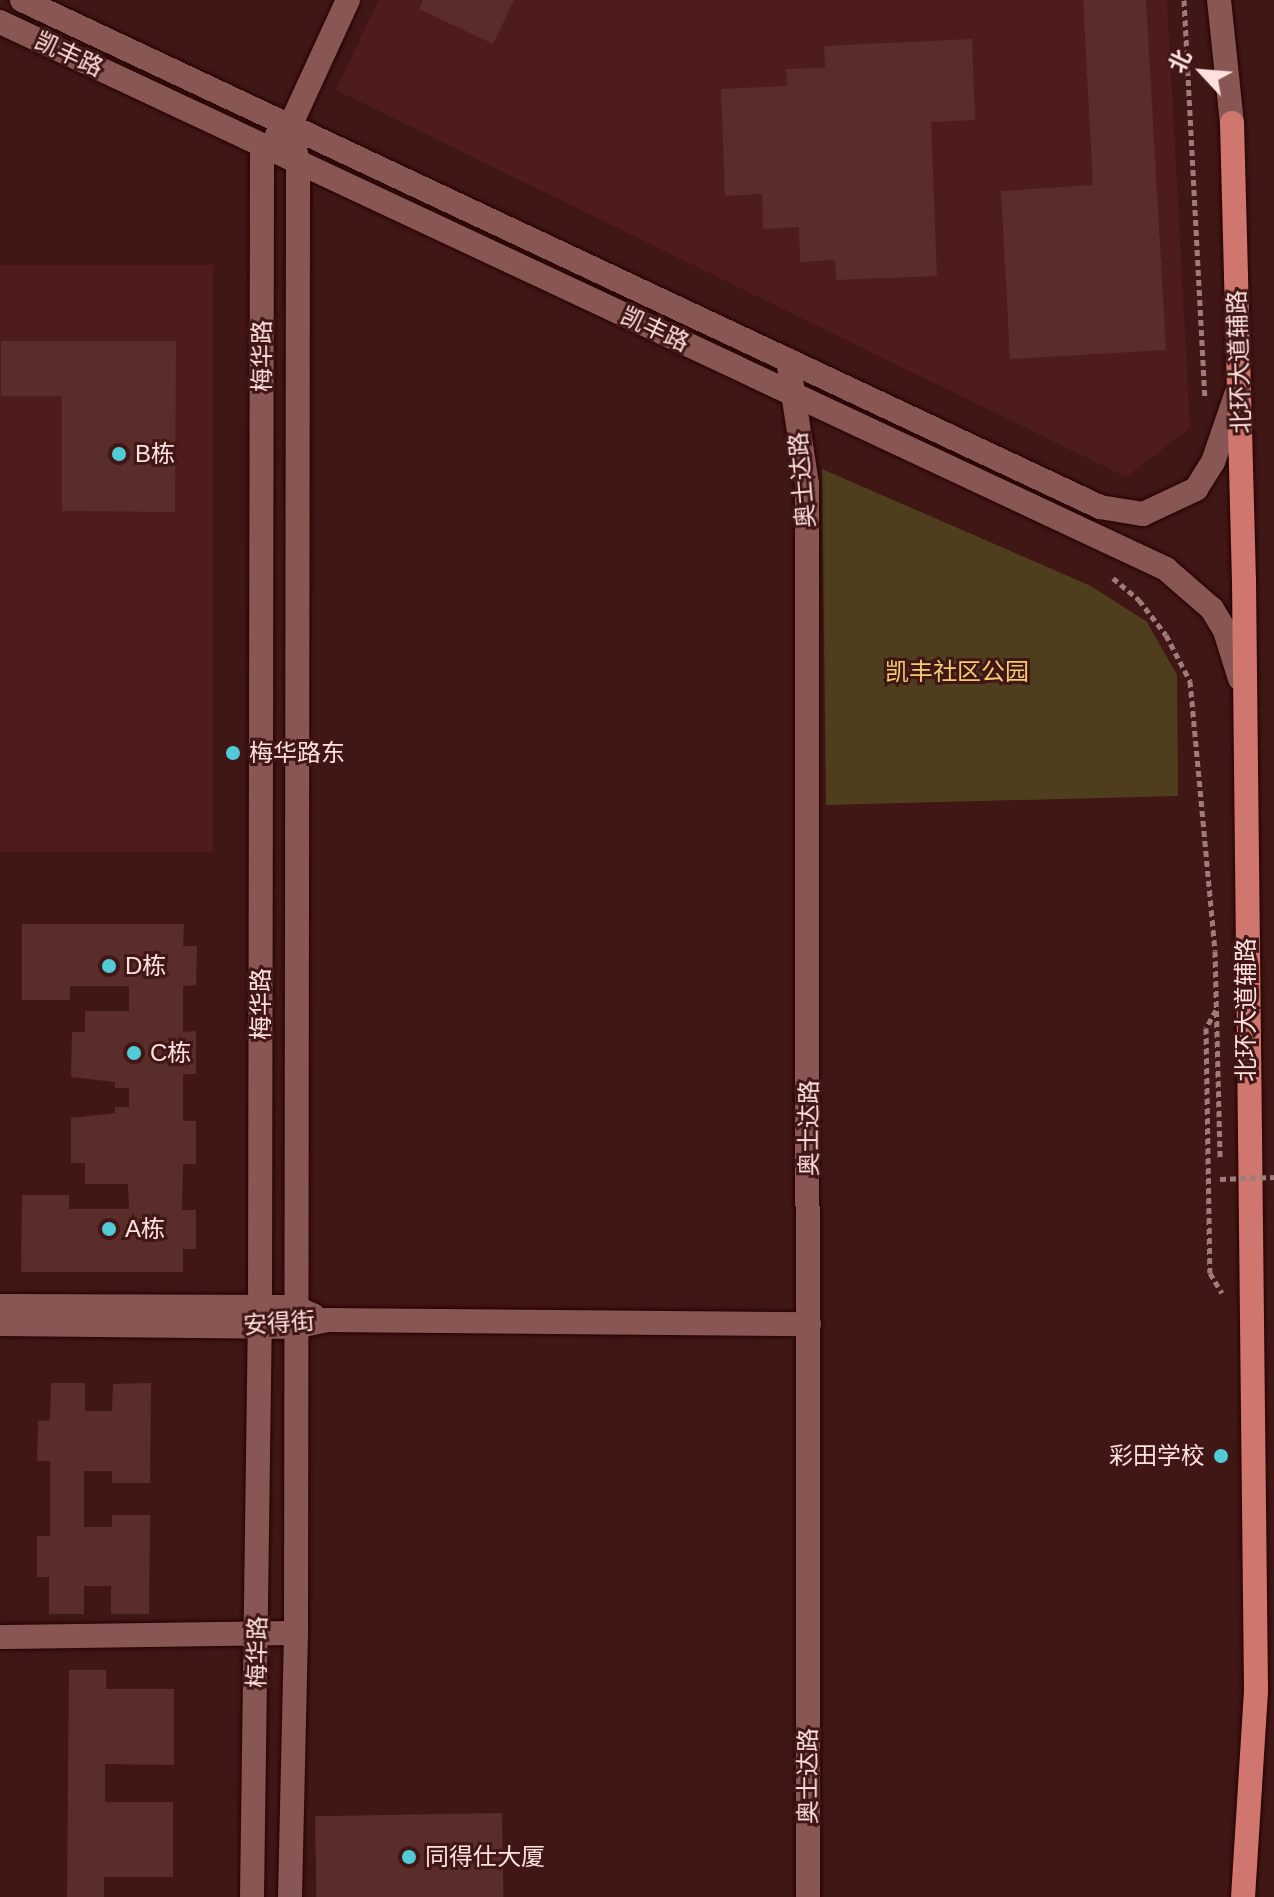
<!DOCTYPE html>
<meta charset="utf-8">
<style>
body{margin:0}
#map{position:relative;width:1274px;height:1897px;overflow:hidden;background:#411715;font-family:Helvetica,"Noto Sans SC",sans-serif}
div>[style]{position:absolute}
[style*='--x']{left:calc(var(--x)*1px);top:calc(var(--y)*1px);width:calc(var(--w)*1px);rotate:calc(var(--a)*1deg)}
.built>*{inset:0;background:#4e1c1a;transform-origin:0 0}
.green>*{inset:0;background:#4e3e1d}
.building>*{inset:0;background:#5a2d2a;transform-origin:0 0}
.path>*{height:5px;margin-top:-2.5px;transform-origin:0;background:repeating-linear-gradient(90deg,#9f7b79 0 6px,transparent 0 10px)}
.roads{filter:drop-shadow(0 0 2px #260102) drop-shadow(0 0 2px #260102)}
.street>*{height:24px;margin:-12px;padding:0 12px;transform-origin:12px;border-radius:12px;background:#885753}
.secondary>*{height:24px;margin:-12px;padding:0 12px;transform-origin:12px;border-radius:12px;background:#885753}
.primary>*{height:24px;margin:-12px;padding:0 12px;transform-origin:12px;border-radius:12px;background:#cf766f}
.path-bridge>*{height:5px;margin-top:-2.5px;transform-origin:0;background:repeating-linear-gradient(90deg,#9f7b79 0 6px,transparent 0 10px)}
.dots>*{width:22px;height:22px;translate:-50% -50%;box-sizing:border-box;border:4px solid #411715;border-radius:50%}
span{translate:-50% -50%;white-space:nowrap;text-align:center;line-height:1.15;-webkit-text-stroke:6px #411715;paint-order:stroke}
.street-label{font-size:24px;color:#fee1de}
.poi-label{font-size:24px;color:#fee1de}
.left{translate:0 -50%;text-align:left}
.right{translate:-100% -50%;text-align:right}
.park-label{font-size:24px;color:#f4cb71}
.north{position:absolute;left:1162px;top:32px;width:80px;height:80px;-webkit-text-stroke:6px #411715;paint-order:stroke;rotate:296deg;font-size:22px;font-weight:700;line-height:32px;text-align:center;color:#fee1de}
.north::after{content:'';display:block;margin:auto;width:28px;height:36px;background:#fee1de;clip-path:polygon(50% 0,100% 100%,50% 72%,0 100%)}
</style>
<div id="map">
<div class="built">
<i style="clip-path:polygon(379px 0,1167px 0,1190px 428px,1126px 477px,336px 90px)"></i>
<i style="left:0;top:265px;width:213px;height:587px"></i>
</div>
<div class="green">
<i style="clip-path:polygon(822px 469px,1091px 586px,1147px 622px,1177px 675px,1178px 796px,826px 805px)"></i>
</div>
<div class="building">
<i style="clip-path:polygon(423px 0,514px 0,493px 44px,419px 9px)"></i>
<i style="clip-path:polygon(1083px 0,1146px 0,1166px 350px,1010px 359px,1001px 191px,1093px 185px)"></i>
<i style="clip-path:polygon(972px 39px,975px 120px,931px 122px,937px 276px,836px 280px,835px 260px,800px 262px,799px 227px,763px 229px,762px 194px,725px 196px,721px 89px,787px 86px,786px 69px,825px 68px,824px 46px)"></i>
<i style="clip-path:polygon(1px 341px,176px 341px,175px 512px,62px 511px,62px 396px,1px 396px)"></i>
<i style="clip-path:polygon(22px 924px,184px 924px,183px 946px,197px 946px,196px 985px,183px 986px,183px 1032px,196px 1031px,196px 1074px,183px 1074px,183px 1121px,196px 1121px,196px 1164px,183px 1164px,182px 1210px,196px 1210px,196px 1249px,183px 1249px,183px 1272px,21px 1272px,22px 1195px,69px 1195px,69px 1209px,129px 1209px,128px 1184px,85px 1184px,85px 1163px,71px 1163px,71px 1118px,115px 1113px,115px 1107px,129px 1107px,129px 1088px,115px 1088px,115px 1082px,71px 1077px,72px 1032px,85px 1032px,85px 1011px,129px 1011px,129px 986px,70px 986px,70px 1000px,22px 1000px)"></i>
<i style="clip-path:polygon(51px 1383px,85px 1383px,85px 1411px,112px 1411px,113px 1384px,151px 1383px,150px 1483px,112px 1483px,112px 1471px,84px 1471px,84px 1527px,112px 1527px,112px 1515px,150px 1515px,149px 1614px,111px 1614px,111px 1586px,84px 1586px,84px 1614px,49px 1614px,49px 1577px,37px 1577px,37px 1536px,50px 1536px,50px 1461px,37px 1461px,38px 1421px,50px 1420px)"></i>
<i style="clip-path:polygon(69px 1670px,106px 1670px,106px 1689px,174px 1689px,174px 1765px,105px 1764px,105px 1802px,173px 1802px,173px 1877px,104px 1877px,104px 1897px,67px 1897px)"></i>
<i style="left:502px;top:1813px;width:84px;height:187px;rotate:89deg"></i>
</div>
<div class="path">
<i style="--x:1184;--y:0;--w:399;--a:87"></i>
<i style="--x:1113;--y:578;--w:34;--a:40"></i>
<i style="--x:1139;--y:600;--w:44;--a:52.4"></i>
<i style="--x:1166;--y:635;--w:52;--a:62.4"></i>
<i style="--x:1190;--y:681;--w:271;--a:84.7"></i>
<i style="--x:1215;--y:951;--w:207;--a:88.6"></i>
<i style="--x:1216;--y:1010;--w:21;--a:119"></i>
<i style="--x:1206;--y:1028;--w:245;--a:89.1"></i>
<i style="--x:1210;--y:1273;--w:23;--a:59"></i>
</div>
<div class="roads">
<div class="street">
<i style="--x:788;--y:360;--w:125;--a:81.3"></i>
<i style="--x:807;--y:484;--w:1413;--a:89.96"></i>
<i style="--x:0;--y:1306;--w:294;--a:0.2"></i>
<i style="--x:294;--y:1307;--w:21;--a:23"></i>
<i style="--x:0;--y:1324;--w:294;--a:0.6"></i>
<i style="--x:294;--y:1327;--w:33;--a:-12"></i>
<i style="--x:326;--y:1320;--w:483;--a:0.5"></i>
<i style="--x:0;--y:1637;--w:296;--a:-0.8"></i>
</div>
<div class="secondary">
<i style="--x:22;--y:0;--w:1191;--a:25.19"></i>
<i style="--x:1100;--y:507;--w:44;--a:9.2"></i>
<i style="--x:1143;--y:514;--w:59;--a:-25.3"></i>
<i style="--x:1196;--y:489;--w:32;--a:-58"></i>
<i style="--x:1213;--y:462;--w:71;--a:-71.1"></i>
<i style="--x:1219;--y:0;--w:124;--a:84"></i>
<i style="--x:0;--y:22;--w:1288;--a:25.13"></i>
<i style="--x:1166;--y:569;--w:61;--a:41"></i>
<i style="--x:1212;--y:609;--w:26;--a:59"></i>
<i style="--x:1225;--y:631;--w:50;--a:72.6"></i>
<i style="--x:277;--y:135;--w:16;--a:-35"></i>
<i style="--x:290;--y:126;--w:139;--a:-65.3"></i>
<i style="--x:252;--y:1897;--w:590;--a:-89.22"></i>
<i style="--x:260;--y:1307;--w:1162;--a:-89.9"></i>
<i style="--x:290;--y:1897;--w:264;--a:-88.7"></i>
<i style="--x:296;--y:1633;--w:1471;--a:-89.92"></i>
<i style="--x:298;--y:162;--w:37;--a:-103"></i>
</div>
<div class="primary">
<i style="--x:1232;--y:123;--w:458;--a:88.5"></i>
<i style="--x:1244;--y:581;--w:1110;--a:89.38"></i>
<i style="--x:1256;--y:1691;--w:206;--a:93.6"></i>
</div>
</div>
<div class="path-bridge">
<i style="--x:1220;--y:1179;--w:54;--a:-2.1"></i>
</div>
<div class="dots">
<i style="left:119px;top:454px;background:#52cbd8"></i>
<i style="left:233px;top:753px;background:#52cbd8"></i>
<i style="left:109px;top:966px;background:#52cbd8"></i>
<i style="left:134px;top:1053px;background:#52cbd8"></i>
<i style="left:109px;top:1229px;background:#52cbd8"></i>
<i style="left:1221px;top:1456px;background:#52cbd8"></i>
<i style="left:409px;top:1857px;background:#52cbd8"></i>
</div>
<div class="street-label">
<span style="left:69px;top:54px;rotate:25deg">凯丰路</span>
<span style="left:655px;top:329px;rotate:25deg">凯丰路</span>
<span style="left:262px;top:356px;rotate:-90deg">梅华路</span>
<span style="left:1239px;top:362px;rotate:-92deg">北环大道辅路</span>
<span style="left:802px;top:480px;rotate:-95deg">奥士达路</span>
<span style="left:261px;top:1004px;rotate:-90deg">梅华路</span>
<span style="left:1246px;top:1010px;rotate:-90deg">北环大道辅路</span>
<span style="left:809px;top:1128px;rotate:-90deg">奥士达路</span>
<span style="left:279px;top:1323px;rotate:-4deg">安得街</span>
<span style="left:257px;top:1652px;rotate:-89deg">梅华路</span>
<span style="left:808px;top:1776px;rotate:-90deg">奥士达路</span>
</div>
<div class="poi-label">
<span class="left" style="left:135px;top:454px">B栋</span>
<span class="left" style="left:249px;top:753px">梅华路东</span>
<span class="left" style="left:125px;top:966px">D栋</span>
<span class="left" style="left:150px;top:1053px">C栋</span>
<span class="left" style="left:125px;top:1229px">A栋</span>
<span class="right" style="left:1205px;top:1456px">彩田学校</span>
<span class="left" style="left:425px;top:1857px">同得仕大厦</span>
</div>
<div class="park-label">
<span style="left:957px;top:672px">凯丰社区公园</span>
</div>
<div class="north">北</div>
</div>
